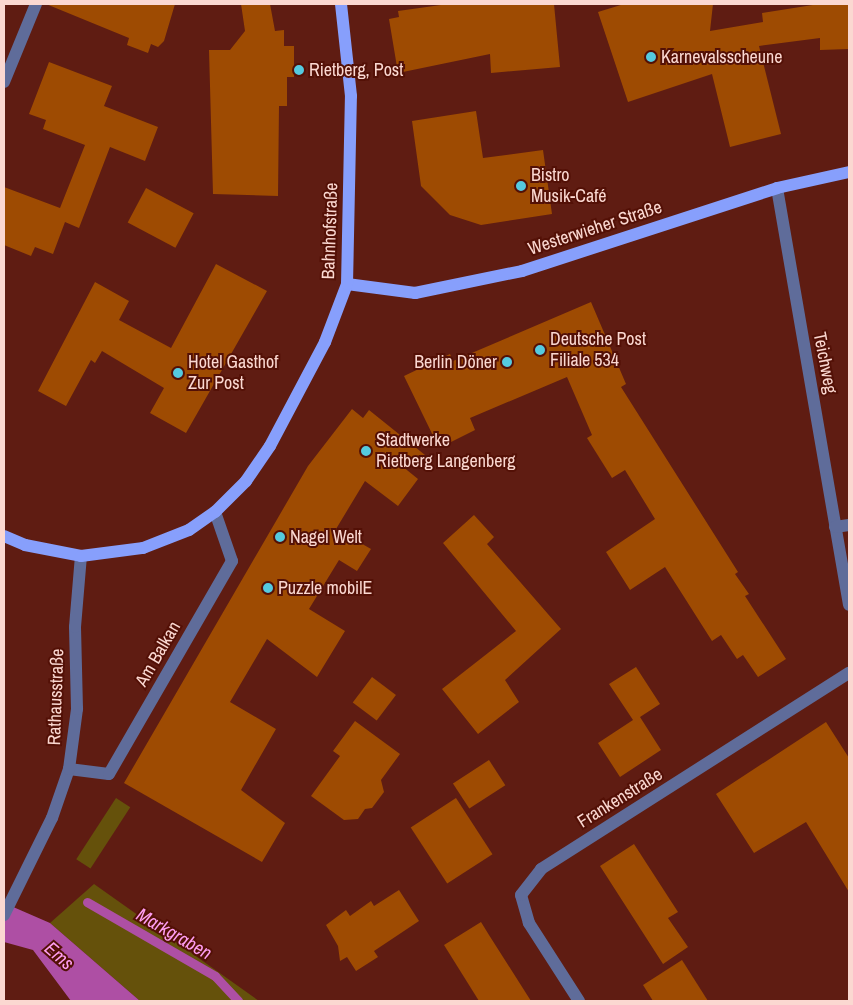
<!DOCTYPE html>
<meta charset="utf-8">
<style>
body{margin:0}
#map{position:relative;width:853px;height:1005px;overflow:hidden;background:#5f1c12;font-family:"Archivo Narrow",sans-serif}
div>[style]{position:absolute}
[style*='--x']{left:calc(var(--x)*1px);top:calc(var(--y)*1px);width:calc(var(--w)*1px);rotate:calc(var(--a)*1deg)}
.green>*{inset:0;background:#65510b;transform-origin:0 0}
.water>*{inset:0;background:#ae4fa4}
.stream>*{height:9px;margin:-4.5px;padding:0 4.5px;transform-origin:4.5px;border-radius:4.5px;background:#ae4fa4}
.building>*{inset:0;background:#9e4b02;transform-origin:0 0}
.minor>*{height:12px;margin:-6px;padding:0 6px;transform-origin:6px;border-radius:6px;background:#5f6c9a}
.major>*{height:12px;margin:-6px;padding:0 6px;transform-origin:6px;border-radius:6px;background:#879ffc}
.dots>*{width:14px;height:14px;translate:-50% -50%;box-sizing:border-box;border:2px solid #531006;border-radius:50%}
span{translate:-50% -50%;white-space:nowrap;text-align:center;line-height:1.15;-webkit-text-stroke:4px #531006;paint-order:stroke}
.poi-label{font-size:18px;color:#fbd8d1}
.left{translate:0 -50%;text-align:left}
.right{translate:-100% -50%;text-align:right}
.street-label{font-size:18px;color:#fbd8d1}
.water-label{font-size:19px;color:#fe9df1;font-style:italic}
.frame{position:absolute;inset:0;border:5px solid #fbd8d1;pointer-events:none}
</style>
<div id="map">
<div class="green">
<i style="left:116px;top:798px;width:17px;height:73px;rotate:33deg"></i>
<i style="clip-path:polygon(94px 884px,259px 1001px,140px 1001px,50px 923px)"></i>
</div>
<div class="water">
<i style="clip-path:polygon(4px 903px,50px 923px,140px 1001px,71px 1001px,33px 950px,4px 942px)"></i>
</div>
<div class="stream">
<i style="--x:87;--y:902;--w:148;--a:30"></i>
<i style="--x:215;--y:976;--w:34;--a:47"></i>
</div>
<div class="building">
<i style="clip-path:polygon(46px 4px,175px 4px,164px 41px,158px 47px,151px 44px,148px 53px,127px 45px,129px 38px)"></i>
<i style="clip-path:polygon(241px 4px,270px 4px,275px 31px,284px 30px,284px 46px,294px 46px,294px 77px,287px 77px,287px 106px,279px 106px,278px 196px,213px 194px,209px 50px,230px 50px,245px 31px)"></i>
<i style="clip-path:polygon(448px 4px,554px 4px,560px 67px,491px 73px,490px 54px,398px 73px,389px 19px,399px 17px,398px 11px)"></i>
<i style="clip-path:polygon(624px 4px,713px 4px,710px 31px,763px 22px,762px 13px,819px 4px,849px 4px,849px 49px,820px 50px,820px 38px,759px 46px,781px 134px,730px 147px,712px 74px,628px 102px,598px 12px)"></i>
<i style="clip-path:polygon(49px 62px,112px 86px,104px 106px,158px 127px,145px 161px,110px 147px,79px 228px,65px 222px,53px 254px,35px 247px,31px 256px,4px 245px,4px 187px,60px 208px,85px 145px,43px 129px,46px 120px,29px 114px)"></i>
<i style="clip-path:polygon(476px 111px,483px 158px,543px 150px,552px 214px,481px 225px,450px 215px,421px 186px,412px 121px)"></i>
<i style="left:146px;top:188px;width:54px;height:39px;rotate:28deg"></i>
<i style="clip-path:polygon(216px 264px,267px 291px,186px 433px,150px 413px,164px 388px,102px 351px,95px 363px,91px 360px,66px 406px,38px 391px,95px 282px,129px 301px,119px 320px,171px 348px)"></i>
<i style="clip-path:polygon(591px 302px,626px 384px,621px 387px,738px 572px,735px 574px,749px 594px,745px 596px,786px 659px,758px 677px,743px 655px,737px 659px,721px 635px,712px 641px,665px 567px,630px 590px,606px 552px,655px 519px,625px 470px,612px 478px,587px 438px,592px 435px,567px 377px,470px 418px,475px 430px,439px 448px,404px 376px,450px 354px,453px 361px)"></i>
<i style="clip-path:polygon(352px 409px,363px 418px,369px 410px,425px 455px,402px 466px,418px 479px,398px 506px,365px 481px,336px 529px,371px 549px,357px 571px,339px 560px,309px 609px,345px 631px,317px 677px,267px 639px,230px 702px,276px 729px,241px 790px,285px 823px,262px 862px,124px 783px,308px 466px)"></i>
<i style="clip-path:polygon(474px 515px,494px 537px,487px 544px,561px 629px,505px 680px,519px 702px,478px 734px,442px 689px,516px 631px,443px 543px)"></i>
<i style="clip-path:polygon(636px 667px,660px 704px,640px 717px,661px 750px,620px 777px,598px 743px,633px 720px,609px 684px)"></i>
<i style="left:372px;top:677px;width:30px;height:32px;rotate:37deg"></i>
<i style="clip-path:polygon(355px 721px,400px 754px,381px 780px,384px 792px,372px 808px,365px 809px,358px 819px,344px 820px,311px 796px,340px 756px,333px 751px)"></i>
<i style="clip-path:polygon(826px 722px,849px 758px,849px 892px,806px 822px,754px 853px,716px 794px)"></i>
<i style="left:489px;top:760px;width:30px;height:43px;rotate:57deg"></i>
<i style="left:456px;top:798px;width:67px;height:54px;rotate:57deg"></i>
<i style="clip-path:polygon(634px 844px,678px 912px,668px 918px,688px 947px,663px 964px,600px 866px)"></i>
<i style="clip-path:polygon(399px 890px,419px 921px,374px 951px,378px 957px,356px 971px,347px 957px,340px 961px,338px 946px,326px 925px,346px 910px,350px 916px,371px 901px,374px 906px)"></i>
<i style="clip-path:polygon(481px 922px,489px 935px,531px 1001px,479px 1001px,444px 945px)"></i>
<i style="clip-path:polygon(682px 960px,708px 1001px,653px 1001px,643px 985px)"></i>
</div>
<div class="minor">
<i style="--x:4;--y:82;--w:84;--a:-67.7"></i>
<i style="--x:777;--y:188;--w:423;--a:80.2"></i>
<i style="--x:835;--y:527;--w:14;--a:-8"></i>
<i style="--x:69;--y:769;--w:40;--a:7.1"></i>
<i style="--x:109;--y:774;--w:246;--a:-60"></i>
<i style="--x:232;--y:561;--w:52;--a:-109.1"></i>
<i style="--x:4;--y:915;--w:108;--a:-63.7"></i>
<i style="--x:52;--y:818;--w:52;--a:-70.9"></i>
<i style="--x:69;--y:769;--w:61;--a:-82.4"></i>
<i style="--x:77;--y:709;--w:82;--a:-91.4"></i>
<i style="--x:75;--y:627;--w:71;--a:-85.2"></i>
<i style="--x:579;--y:1001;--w:93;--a:-122.7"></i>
<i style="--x:529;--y:923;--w:29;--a:-106"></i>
<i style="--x:521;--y:895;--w:33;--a:-52"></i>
<i style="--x:541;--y:869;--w:365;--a:-32.5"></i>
</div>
<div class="major">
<i style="--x:347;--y:284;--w:69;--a:7.5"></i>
<i style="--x:415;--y:293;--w:109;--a:-11.6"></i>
<i style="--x:522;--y:271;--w:268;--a:-18"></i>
<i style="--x:777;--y:188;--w:74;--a:-12.5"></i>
<i style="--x:4;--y:536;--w:23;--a:23"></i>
<i style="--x:25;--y:545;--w:57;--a:11.1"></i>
<i style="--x:81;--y:556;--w:63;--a:-7.4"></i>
<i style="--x:143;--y:548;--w:49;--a:-21.4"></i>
<i style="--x:189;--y:530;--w:32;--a:-35"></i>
<i style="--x:215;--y:512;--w:44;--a:-45"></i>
<i style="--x:246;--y:481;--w:42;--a:-55.6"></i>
<i style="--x:270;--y:446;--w:118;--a:-62.1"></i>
<i style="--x:325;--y:342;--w:62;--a:-69.2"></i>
<i style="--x:347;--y:284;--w:188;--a:-88.8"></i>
<i style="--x:351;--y:96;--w:93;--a:-96.2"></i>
</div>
<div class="dots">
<i style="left:651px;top:57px;background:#55cadf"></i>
<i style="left:299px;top:70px;background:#55cadf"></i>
<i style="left:521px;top:186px;background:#55cadf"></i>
<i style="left:540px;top:350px;background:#55cadf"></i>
<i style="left:507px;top:362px;background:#55cadf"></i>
<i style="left:178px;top:373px;background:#55cadf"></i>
<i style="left:366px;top:451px;background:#55cadf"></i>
<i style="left:280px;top:537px;background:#55cadf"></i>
<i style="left:268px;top:588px;background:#55cadf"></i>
</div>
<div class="poi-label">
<span class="left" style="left:661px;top:57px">Karnevalsscheune</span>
<span class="left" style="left:309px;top:70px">Rietberg, Post</span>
<span class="left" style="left:531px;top:186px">Bistro<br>Musik-Café</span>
<span class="left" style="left:550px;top:350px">Deutsche Post<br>Filiale 534</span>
<span class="right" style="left:497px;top:362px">Berlin Döner</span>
<span class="left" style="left:188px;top:373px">Hotel Gasthof<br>Zur Post</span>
<span class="left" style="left:376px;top:451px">Stadtwerke<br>Rietberg Langenberg</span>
<span class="left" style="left:290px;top:537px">Nagel Welt</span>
<span class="left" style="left:278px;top:588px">Puzzle mobilE</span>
</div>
<div class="street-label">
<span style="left:595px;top:228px;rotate:-18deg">Westerwieher Straße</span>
<span style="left:330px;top:231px;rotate:-88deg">Bahnhofstraße</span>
<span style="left:825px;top:363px;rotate:79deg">Teichweg</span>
<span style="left:158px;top:654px;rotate:-60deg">Am Balkan</span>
<span style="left:56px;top:697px;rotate:-88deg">Rathausstraße</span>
<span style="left:620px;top:798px;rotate:-32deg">Frankenstraße</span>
</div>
<div class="water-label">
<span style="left:174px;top:934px;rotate:30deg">Markgraben</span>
<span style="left:59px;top:956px;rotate:41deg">Ems</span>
</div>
<div class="frame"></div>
</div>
